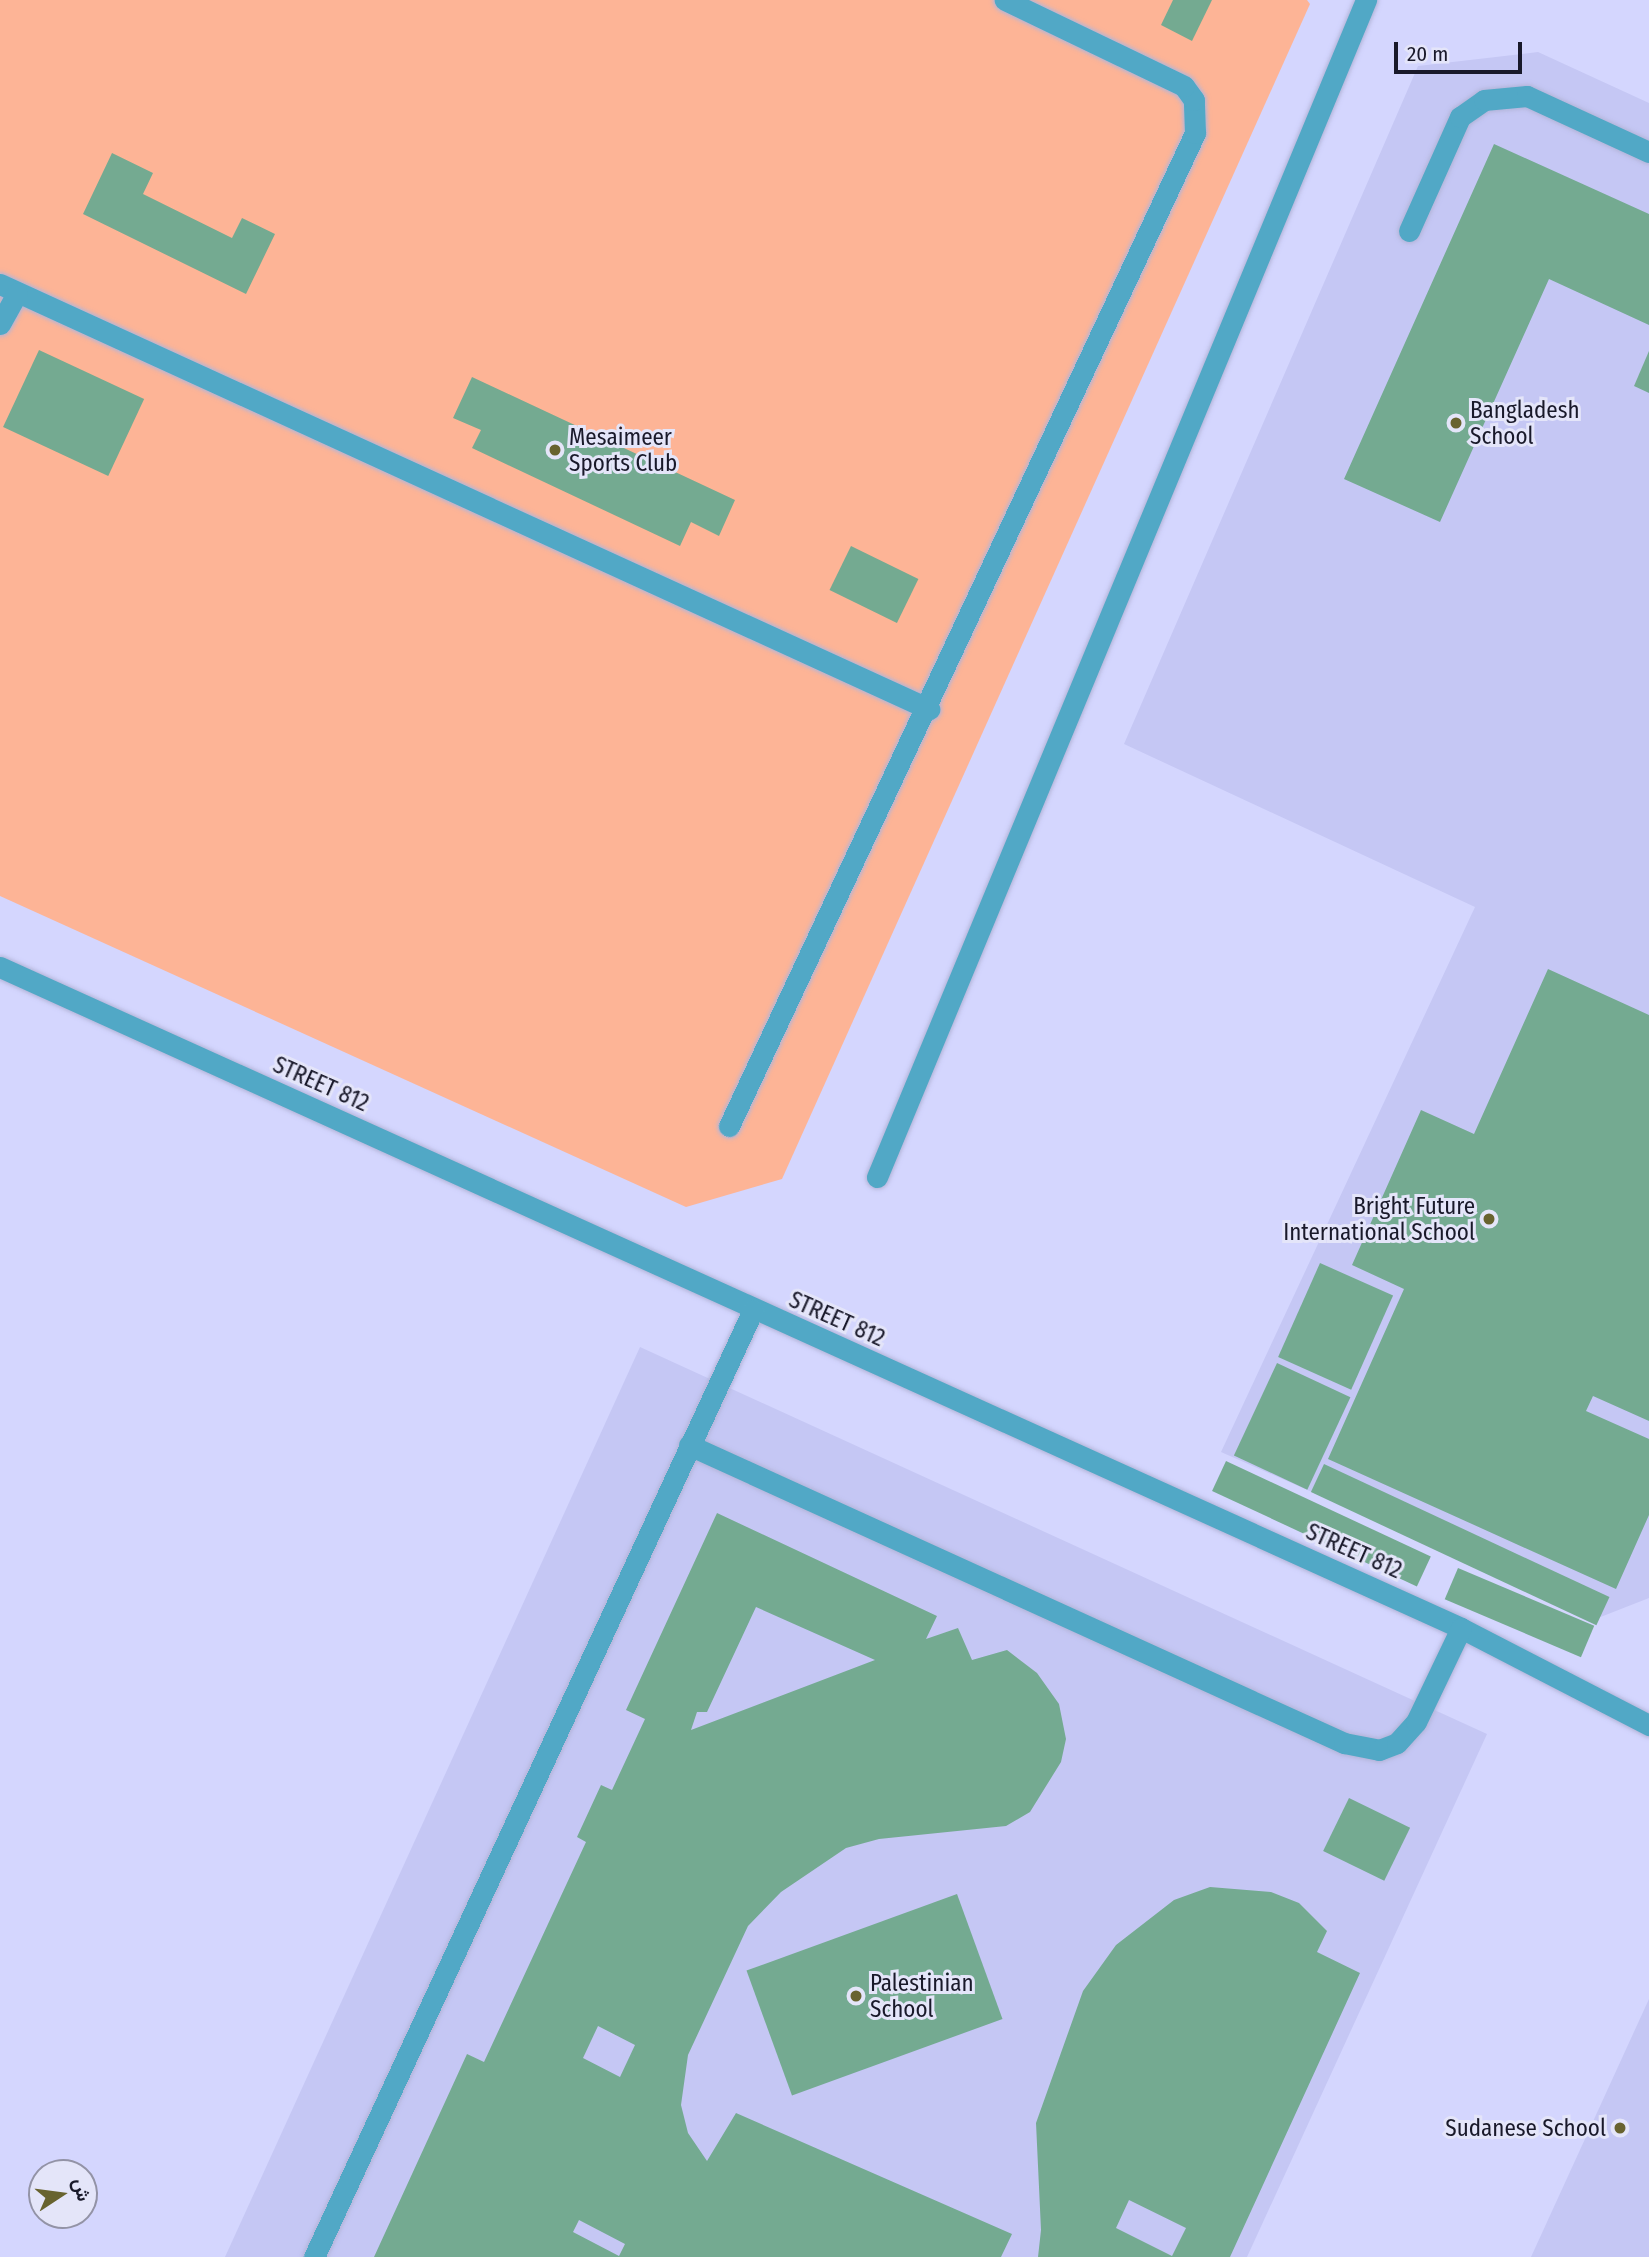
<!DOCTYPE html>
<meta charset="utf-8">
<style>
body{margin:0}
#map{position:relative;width:1649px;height:2257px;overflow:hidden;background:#d4d6fe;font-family:"Fira Sans Condensed",Vazirmatn,sans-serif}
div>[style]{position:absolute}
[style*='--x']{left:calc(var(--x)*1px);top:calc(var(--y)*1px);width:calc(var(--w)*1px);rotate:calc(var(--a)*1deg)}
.built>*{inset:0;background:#c5c7f4}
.green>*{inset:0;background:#fdb496}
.building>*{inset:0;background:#74aa91;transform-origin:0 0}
.roads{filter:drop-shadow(0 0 2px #b2b4d8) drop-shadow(0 0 2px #b2b4d8)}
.minor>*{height:21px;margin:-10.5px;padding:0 10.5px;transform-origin:10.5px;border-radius:10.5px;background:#51a8c6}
.dots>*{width:19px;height:19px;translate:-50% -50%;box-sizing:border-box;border:4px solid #e4e5f9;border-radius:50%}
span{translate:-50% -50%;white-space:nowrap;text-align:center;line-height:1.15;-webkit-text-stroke:6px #e4e5f9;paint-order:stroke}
.poi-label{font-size:23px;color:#19192a}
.left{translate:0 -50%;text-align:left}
.right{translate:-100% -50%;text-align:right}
.street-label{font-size:23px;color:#19192a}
.north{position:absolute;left:28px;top:2159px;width:70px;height:70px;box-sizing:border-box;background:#e4e5f9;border:2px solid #9393a6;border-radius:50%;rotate:77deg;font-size:19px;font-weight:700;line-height:28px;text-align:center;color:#19192a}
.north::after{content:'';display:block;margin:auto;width:24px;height:32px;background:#68632f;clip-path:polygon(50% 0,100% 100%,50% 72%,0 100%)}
.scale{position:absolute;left:1394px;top:42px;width:128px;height:32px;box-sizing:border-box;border:4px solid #19192a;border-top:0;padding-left:9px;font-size:21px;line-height:24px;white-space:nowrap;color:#19192a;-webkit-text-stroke:5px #e4e5f9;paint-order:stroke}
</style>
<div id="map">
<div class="built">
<i style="clip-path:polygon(1538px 52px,1649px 103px,1649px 1598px,1598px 1618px,1221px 1452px,1475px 907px,1124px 744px,1418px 66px)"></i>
<i style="clip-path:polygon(640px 1347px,1487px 1734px,1247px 2257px,225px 2257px)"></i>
<i style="clip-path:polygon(1649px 1999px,1649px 2257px,1531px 2257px)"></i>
</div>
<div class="green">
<i style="clip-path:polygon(0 0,1307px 0,1310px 4px,782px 1179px,686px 1207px,0 896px)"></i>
</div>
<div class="building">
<i style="clip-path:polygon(1173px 0,1212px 0,1192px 41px,1161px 25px)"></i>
<i style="clip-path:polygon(1494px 144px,1649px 214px,1649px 325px,1549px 279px,1440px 522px,1344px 479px)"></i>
<i style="clip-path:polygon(112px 153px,153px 173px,143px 194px,232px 238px,242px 218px,275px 234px,246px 294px,83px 214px)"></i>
<i style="left:39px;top:350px;width:116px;height:85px;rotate:25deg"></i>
<i style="clip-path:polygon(1649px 351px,1649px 393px,1634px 386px)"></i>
<i style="clip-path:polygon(472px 377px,735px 500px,719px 536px,691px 522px,680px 546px,472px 448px,481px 430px,453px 418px)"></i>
<i style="left:851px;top:546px;width:75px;height:49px;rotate:26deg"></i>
<i style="clip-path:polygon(1548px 969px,1649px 1015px,1649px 1421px,1593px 1396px,1586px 1411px,1649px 1439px,1649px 1515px,1616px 1589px,1328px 1459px,1404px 1289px,1352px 1265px,1421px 1110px,1474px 1134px)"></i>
<i style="left:1320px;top:1263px;width:80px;height:103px;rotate:24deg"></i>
<i style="left:1277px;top:1363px;width:81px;height:102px;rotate:25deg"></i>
<i style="left:1226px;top:1461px;width:226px;height:33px;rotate:25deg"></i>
<i style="left:1324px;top:1464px;width:315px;height:31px;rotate:25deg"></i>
<i style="clip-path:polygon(evenodd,717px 1513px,937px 1616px,926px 1639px,958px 1628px,972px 1660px,1007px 1650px,1037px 1673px,1059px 1704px,1066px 1739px,1061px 1762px,1030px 1812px,1006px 1826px,879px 1839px,846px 1848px,781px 1892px,748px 1926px,688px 2055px,681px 2105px,688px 2133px,707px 2161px,736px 2113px,1012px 2234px,1001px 2257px,374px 2257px,467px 2054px,484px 2062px,586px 1842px,577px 1837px,601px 1785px,612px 1790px,645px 1719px,626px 1710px,717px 1513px,756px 1607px,875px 1660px,691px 1730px,697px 1712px,707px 1712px,756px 1607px,717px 1513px,598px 2026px,635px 2045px,620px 2077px,583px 2058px,598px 2026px,717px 1513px,579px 2220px,625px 2244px,619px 2256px,573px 2232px,579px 2220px)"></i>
<i style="left:1458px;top:1568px;width:148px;height:34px;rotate:23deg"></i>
<i style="left:1349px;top:1798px;width:68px;height:59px;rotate:26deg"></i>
<i style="clip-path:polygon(evenodd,1210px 1887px,1271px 1892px,1299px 1903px,1327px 1931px,1317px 1952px,1360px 1973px,1230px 2257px,1038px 2257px,1041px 2230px,1036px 2123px,1083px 1991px,1116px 1945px,1174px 1900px,1210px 1887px,1129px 2200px,1186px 2228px,1172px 2256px,1116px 2228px,1129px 2200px)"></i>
<i style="left:957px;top:1894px;width:133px;height:224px;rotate:70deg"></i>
</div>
<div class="roads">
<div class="minor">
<i style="--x:1409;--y:231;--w:125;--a:-65.9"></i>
<i style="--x:1460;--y:117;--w:29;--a:-35"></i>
<i style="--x:1484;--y:100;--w:43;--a:-5.3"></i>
<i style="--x:1527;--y:96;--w:134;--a:24.7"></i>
<i style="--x:0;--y:284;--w:1022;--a:24.58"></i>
<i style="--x:0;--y:324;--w:35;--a:-61"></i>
<i style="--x:0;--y:967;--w:1604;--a:24.34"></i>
<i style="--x:1461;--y:1628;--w:212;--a:27.3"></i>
<i style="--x:729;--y:1126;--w:1097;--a:-64.86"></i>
<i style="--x:1195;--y:133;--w:33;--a:-92"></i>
<i style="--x:1194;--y:100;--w:17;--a:-126"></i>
<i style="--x:1184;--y:86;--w:199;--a:-154.3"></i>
<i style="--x:877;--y:1177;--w:1275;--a:-67.44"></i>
<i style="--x:689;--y:1445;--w:720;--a:24.46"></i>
<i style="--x:1344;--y:1743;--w:36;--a:11"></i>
<i style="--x:1379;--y:1750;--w:19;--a:-21"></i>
<i style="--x:1397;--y:1743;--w:28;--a:-48"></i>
<i style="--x:1416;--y:1722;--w:104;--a:-64.4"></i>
<i style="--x:314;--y:2257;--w:1044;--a:-65.13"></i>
</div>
</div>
<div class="dots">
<i style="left:1456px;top:423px;background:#68632f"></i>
<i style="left:555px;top:450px;background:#68632f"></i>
<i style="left:1489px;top:1219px;background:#68632f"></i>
<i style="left:856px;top:1996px;background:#68632f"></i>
<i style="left:1620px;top:2128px;background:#68632f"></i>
</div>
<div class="poi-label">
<span class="left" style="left:1470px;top:423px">Bangladesh<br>School</span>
<span class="left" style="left:569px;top:450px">Mesaimeer<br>Sports Club</span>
<span class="right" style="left:1475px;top:1219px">Bright Future<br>International School</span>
<span class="left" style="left:870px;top:1996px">Palestinian<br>School</span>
<span class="right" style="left:1606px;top:2128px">Sudanese School</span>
</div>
<div class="street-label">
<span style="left:321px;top:1084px;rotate:24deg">STREET 812</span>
<span style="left:837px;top:1319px;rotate:24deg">STREET 812</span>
<span style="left:1354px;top:1551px;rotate:24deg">STREET 812</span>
</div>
<div class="north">ش</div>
<div class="scale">20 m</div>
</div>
